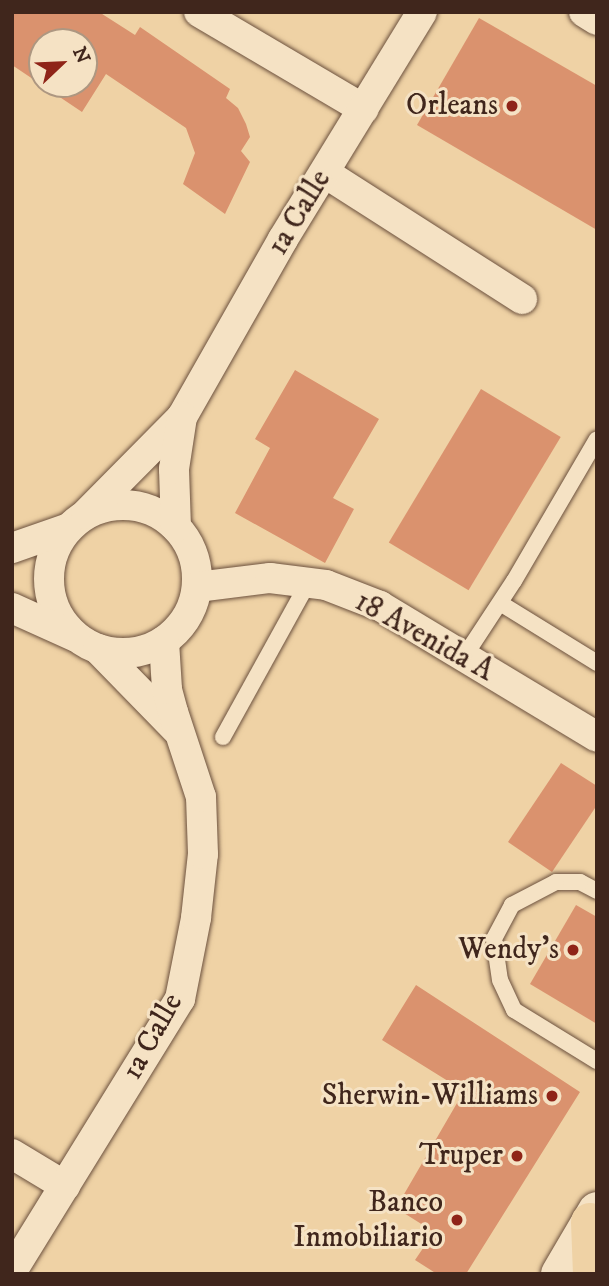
<!DOCTYPE html>
<style>
body{margin:0}
#map{position:relative;width:609px;height:1286px;overflow:hidden;background:#efd2a5;font-family:"IM FELL DW Pica",serif}
div>[style]{position:absolute}
[style*='--x']{left:calc(var(--x)*1px);top:calc(var(--y)*1px);width:calc(var(--w)*1px);rotate:calc(var(--a)*1deg)}
.building>*{inset:0;background:#da926e;transform-origin:0 0}
.roads{filter:drop-shadow(0 0 2px #6c513e) drop-shadow(0 0 2px #6c513e)}
.service>*{height:16px;margin:-8px;padding:0 8px;transform-origin:8px;border-radius:8px;background:#f5e2c4}
.minor>*{height:30px;margin:-15px;padding:0 15px;transform-origin:15px;border-radius:15px;background:#f5e2c4}
.minor>.ring{margin:-15px;padding:0;box-sizing:content-box;background:none;border:30px solid #f5e2c4;border-radius:50%}
.tertiary>*{height:38px;margin:-19px;padding:0 19px;transform-origin:19px;border-radius:19px;background:#f5e2c4}
.primary>*{height:38px;margin:-19px;padding:0 19px;transform-origin:19px;border-radius:19px;background:#efd2a5}
.dots>*{width:19px;height:19px;translate:-50% -50%;box-sizing:border-box;border:4px solid #f5e2c4;border-radius:50%}
span{translate:-50% -50%;white-space:nowrap;text-align:center;line-height:1.15;-webkit-text-stroke:6px #f5e2c4;paint-order:stroke}
.poi-label{font-size:30px;color:#40261c}
.right{translate:-100% -50%;text-align:right}
.street-label{font-size:30px;color:#40261c}
.frame{position:absolute;inset:0;border:14px solid #40261c;pointer-events:none}
.north{position:absolute;left:28px;top:28px;width:70px;height:70px;box-sizing:border-box;background:#f5e2c4;border:2px solid #ad9781;border-radius:50%;rotate:67deg;font-size:19px;font-weight:700;line-height:28px;text-align:center;color:#40261c}
.north::after{content:'';display:block;margin:auto;width:24px;height:32px;background:#8f2418;clip-path:polygon(50% 0,100% 100%,50% 72%,0 100%)}
</style>
<div id="map">
<div class="building">
<i style="clip-path:polygon(evenodd,12px 12px,99px 12px,135px 35px,140px 27px,230px 89px,226px 98px,238px 108px,246px 124px,250px 137px,241px 151px,250px 162px,225px 214px,183px 184px,195px 153px,186px 128px,106px 74px,82px 112px,12px 65px,12px 12px,42px 42px,84px 42px,84px 84px,42px 84px,42px 42px)"></i>
<i style="clip-path:polygon(479px 18px,597px 86px,597px 230px,417px 125px)"></i>
<i style="clip-path:polygon(295px 370px,379px 419px,333px 498px,354px 509px,325px 563px,235px 513px,270px 448px,255px 439px)"></i>
<i style="left:481px;top:389px;width:93px;height:179px;rotate:31deg"></i>
<i style="clip-path:polygon(561px 763px,597px 786px,597px 805px,552px 872px,508px 842px)"></i>
<i style="clip-path:polygon(576px 905px,597px 917px,597px 1024px,530px 984px)"></i>
<i style="clip-path:polygon(416px 985px,580px 1092px,466px 1274px,437px 1274px,415px 1260px,434px 1232px,396px 1208px,464px 1091px,382px 1040px)"></i>
</div>
<div class="roads">
<div class="service">
<i style="--x:500;--y:603;--w:114;--a:31.7"></i>
<i style="--x:464;--y:657;--w:91;--a:-56.7"></i>
<i style="--x:514;--y:581;--w:164;--a:-59.7"></i>
<i style="--x:223;--y:737;--w:176;--a:-61.1"></i>
<i style="--x:597;--y:891;--w:19;--a:-152"></i>
<i style="--x:580;--y:882;--w:24;--a:180"></i>
<i style="--x:556;--y:882;--w:50;--a:152.4"></i>
<i style="--x:512;--y:905;--w:38;--a:118"></i>
<i style="--x:494;--y:939;--w:41;--a:81.7"></i>
<i style="--x:500;--y:980;--w:33;--a:65"></i>
<i style="--x:514;--y:1010;--w:97;--a:31.6"></i>
</div>
<div class="minor">
<i style="--x:199;--y:12;--w:191;--a:30.5"></i>
<i style="--x:584;--y:12;--w:15;--a:32"></i>
<i style="--x:325;--y:173;--w:234;--a:32.6"></i>
<i class="ring" style="left:49px;top:505px;width:118px;height:118px"></i>
<i style="--x:86;--y:514;--w:136;--a:-45.3"></i>
<i style="--x:182;--y:417;--w:205;--a:-60.4"></i>
<i style="--x:283;--y:239;--w:266;--a:-58.5"></i>
<i style="--x:176;--y:527;--w:58;--a:-92"></i>
<i style="--x:174;--y:469;--w:53;--a:-81.3"></i>
<i style="--x:12;--y:548;--w:57;--a:-19.4"></i>
<i style="--x:197;--y:587;--w:74;--a:-7"></i>
<i style="--x:270;--y:578;--w:56;--a:7.1"></i>
<i style="--x:326;--y:585;--w:58;--a:21.3"></i>
<i style="--x:380;--y:606;--w:253;--a:31.1"></i>
<i style="--x:12;--y:608;--w:70;--a:24.4"></i>
<i style="--x:98;--y:649;--w:112;--a:45.7"></i>
<i style="--x:12;--y:1154;--w:62;--a:31.1"></i>
<i style="--x:12;--y:1271;--w:320;--a:-58.3"></i>
<i style="--x:180;--y:999;--w:83;--a:-78.8"></i>
<i style="--x:196;--y:918;--w:64;--a:-83.8"></i>
<i style="--x:203;--y:854;--w:57;--a:-92"></i>
<i style="--x:201;--y:797;--w:89;--a:-108.2"></i>
<i style="--x:173;--y:712;--w:24;--a:-105"></i>
<i style="--x:167;--y:689;--w:48;--a:-93.6"></i>
</div>
<div class="tertiary">
<i style="--x:560;--y:1274;--w:73;--a:-59.6"></i>
</div>
<div class="primary">
<i style="--x:590;--y:1222;--w:52;--a:87.8"></i>
</div>
</div>
<div class="dots">
<i style="left:512px;top:106px;background:#8f2418"></i>
<i style="left:573px;top:950px;background:#8f2418"></i>
<i style="left:552px;top:1096px;background:#8f2418"></i>
<i style="left:517px;top:1156px;background:#8f2418"></i>
<i style="left:457px;top:1220px;background:#8f2418"></i>
</div>
<div class="poi-label">
<span class="right" style="left:498px;top:106px">Orleans</span>
<span class="right" style="left:559px;top:950px">Wendy's</span>
<span class="right" style="left:538px;top:1096px">Sherwin-Williams</span>
<span class="right" style="left:503px;top:1156px">Truper</span>
<span class="right" style="left:443px;top:1220px">Banco<br>Inmobiliario</span>
</div>
<div class="street-label">
<span style="left:300px;top:213px;rotate:-59deg">1a Calle</span>
<span style="left:424px;top:637px;rotate:29deg">18 Avenida A</span>
<span style="left:153px;top:1037px;rotate:-61deg">1a Calle</span>
</div>
<div class="frame"></div>
<div class="north">N</div>
</div>
